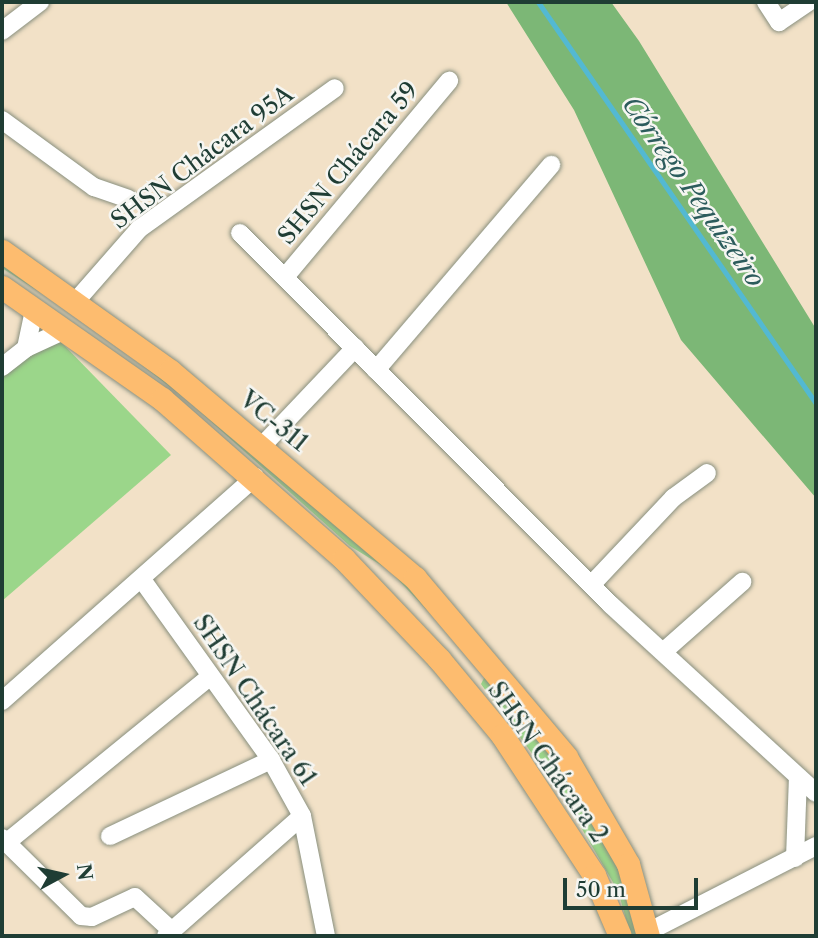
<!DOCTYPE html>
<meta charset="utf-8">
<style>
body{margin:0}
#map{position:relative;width:818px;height:938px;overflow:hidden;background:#f2e1c7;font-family:"Libre Caslon Text",serif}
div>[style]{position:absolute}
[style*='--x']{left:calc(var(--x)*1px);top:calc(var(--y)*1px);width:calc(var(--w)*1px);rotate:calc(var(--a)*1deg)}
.green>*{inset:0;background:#9bd68a}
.forest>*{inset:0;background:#7cb776}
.stream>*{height:5px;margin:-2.5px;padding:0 2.5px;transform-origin:2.5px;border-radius:2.5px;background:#53b9d2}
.roads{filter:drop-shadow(0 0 2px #888f7e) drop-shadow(0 0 2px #888f7e)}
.minor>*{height:18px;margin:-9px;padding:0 9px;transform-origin:9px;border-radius:9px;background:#fff}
.major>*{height:23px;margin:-11.5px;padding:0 11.5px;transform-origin:11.5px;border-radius:11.5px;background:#fdbc6f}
span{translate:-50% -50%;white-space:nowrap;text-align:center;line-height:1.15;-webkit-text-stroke:5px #f6f6f2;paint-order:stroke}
.street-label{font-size:24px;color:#1f3d34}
.water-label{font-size:26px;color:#2c5c5c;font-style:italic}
.frame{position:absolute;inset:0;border:4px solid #1f3d34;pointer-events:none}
.north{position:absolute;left:28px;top:840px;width:70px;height:70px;-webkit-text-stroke:5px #f6f6f2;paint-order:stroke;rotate:82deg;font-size:19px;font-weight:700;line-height:28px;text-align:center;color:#1f3d34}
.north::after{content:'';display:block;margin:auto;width:24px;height:32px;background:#1f3d34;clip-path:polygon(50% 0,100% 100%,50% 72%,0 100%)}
.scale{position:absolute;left:563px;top:878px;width:135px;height:32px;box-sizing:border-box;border:4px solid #1f3d34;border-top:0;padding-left:9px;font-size:21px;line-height:24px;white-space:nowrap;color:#1f3d34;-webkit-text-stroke:5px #f6f6f2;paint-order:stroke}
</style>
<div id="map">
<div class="green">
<i style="clip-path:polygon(2px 259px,159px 367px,422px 590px,441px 625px,389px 570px,350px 546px,188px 401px,89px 324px,2px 268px)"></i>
<i style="clip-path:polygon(61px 342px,171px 455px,2px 601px,2px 367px,26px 348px)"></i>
<i style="clip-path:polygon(486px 674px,547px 745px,621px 857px,641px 936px,631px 936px,618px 891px,561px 793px,481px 684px)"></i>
</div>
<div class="forest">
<i style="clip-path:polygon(506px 2px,611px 2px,639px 41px,816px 329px,816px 498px,681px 340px,574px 110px)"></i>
</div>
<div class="stream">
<i style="--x:538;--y:2;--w:489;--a:55.3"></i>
</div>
<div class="roads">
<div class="minor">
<i style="--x:766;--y:2;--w:24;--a:57"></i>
<i style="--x:779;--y:22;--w:36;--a:-34"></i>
<i style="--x:2;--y:31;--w:48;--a:-37.3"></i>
<i style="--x:2;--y:120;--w:114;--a:36.1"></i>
<i style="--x:94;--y:187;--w:36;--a:19"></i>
<i style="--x:240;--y:233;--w:525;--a:45.08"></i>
<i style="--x:611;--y:605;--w:278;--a:42.5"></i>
<i style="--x:285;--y:277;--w:256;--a:-50.1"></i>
<i style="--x:76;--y:301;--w:96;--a:-48.8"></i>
<i style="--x:139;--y:229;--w:241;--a:-35.7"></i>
<i style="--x:26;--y:348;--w:40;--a:-78"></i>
<i style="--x:2;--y:367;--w:31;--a:-38"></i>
<i style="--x:26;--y:348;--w:43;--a:-24.8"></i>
<i style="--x:376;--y:370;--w:270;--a:-49.5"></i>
<i style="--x:263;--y:445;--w:134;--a:-46.5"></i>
<i style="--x:143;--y:581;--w:220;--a:54.4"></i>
<i style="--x:271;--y:760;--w:64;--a:61"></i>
<i style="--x:302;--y:816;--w:122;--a:78.7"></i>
<i style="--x:593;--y:583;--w:117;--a:-46.7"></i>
<i style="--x:673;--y:498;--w:42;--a:-36.3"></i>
<i style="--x:663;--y:652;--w:106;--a:-41.5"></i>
<i style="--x:2;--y:701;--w:338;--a:-41.5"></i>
<i style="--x:110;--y:836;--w:178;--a:-25.3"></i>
<i style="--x:2;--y:838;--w:111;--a:44.6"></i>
<i style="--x:81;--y:916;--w:11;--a:5"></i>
<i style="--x:92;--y:917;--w:47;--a:-24.9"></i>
<i style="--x:135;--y:897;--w:50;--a:42.6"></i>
<i style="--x:6;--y:843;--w:264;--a:-39.2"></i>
<i style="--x:795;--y:858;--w:81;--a:-87.9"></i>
<i style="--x:648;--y:932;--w:189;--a:-27.1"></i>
<i style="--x:166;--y:936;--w:181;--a:-41.4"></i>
</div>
<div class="major">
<i style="--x:2;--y:251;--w:206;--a:35.5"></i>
<i style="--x:170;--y:371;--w:321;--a:40.2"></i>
<i style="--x:415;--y:578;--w:234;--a:49.8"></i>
<i style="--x:566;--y:757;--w:124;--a:59.9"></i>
<i style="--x:628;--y:864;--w:75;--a:74.5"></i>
<i style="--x:2;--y:287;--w:195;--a:35"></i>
<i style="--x:162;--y:399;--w:242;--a:41.3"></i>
<i style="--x:344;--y:559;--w:138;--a:46.5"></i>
<i style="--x:439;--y:659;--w:99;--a:50.3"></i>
<i style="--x:502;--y:735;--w:168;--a:56.7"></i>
<i style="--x:594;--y:875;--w:66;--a:66.9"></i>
</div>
</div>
<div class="street-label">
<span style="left:202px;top:157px;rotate:-37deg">SHSN Chácara 95A</span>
<span style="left:348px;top:163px;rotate:-50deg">SHSN Chácara 59</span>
<span style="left:274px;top:421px;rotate:39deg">VC-311</span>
<span style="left:255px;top:700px;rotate:56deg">SHSN Chácara 61</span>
<span style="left:548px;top:762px;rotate:55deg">SHSN Chácara 2</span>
</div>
<div class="water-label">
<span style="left:693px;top:192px;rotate:55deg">Córrego Pequizeiro</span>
</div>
<div class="frame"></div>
<div class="north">N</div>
<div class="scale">50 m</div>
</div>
